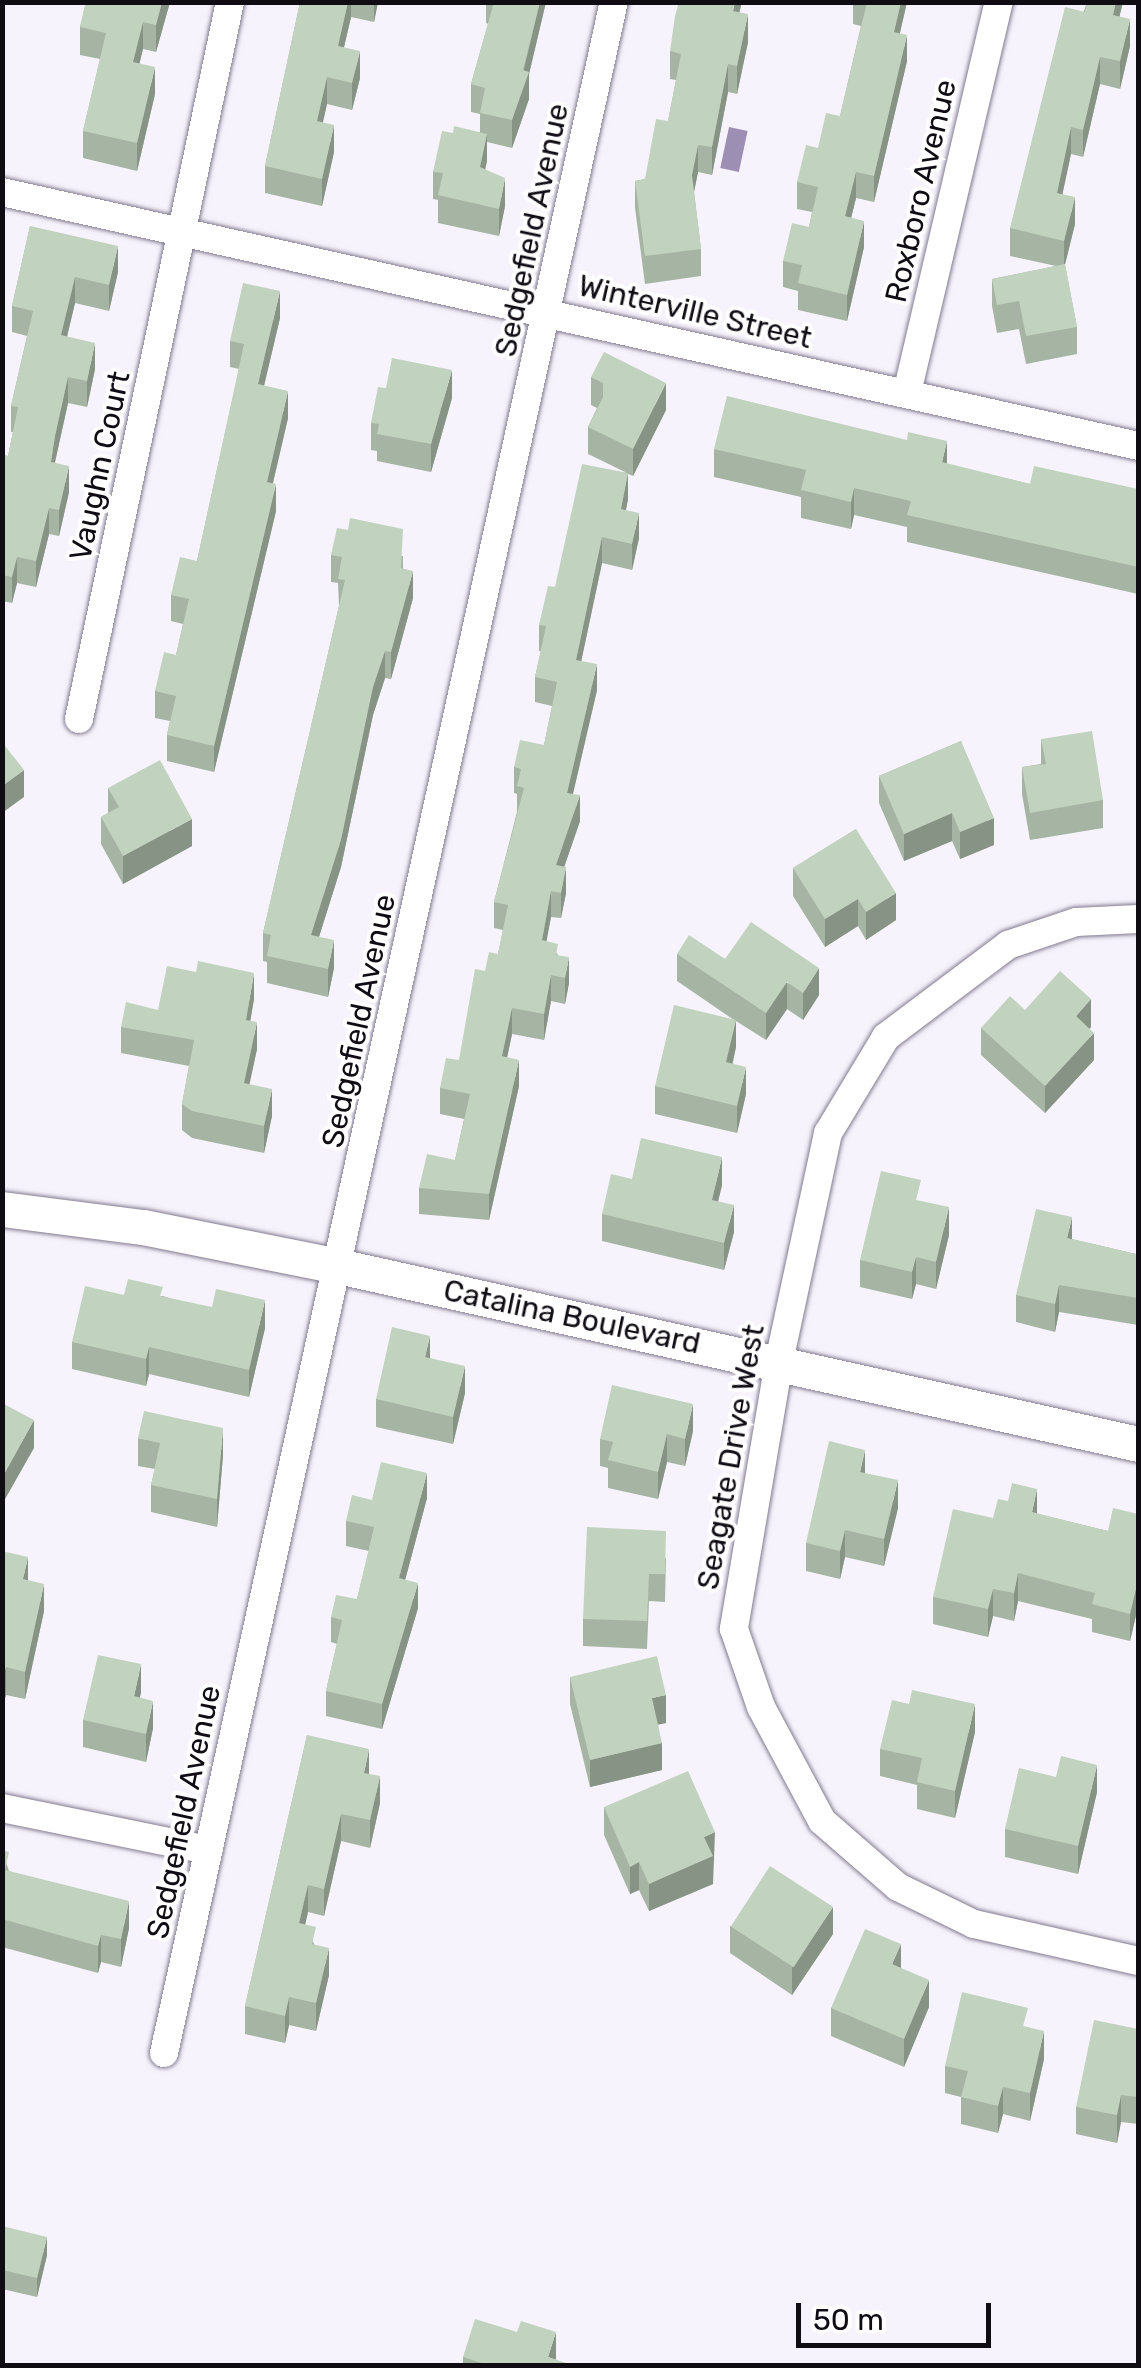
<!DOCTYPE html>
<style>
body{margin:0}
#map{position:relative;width:1141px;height:2368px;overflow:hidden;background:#f6f3fc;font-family:Rubik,sans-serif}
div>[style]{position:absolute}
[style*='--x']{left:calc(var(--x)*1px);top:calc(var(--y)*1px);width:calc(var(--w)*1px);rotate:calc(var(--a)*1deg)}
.water>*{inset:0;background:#9d8eb3;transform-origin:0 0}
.roads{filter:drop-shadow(0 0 2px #827a8f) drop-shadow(0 0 2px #827a8f)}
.minor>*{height:28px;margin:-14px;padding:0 14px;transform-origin:14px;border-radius:14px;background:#fff}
.tertiary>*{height:35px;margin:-17.5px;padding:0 17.5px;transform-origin:17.5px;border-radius:17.5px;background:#fff}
.wall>*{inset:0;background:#a6b5a3}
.shaded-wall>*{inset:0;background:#879385}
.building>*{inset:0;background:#c1d2be;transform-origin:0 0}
span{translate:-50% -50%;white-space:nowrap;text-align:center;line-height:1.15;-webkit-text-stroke:8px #fff;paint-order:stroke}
.street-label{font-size:30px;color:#0f0c13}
.frame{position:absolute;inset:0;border:5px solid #0f0c13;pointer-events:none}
.scale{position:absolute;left:796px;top:2303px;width:195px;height:45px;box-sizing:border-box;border:5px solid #0f0c13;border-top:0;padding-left:12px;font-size:30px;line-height:35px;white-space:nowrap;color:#0f0c13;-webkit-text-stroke:8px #fff;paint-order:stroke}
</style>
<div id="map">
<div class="water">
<i style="left:729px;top:127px;width:19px;height:42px;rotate:12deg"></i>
</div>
<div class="roads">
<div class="minor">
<i style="--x:2;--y:192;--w:1164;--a:12.6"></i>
<i style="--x:907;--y:393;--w:402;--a:-76.8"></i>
<i style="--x:79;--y:719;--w:733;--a:-78.11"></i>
<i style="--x:1138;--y:919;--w:62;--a:177.2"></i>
<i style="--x:1076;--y:922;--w:72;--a:161.3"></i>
<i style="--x:1008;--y:945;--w:153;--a:143"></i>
<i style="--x:886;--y:1037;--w:112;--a:121.1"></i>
<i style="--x:828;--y:1133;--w:234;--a:102.1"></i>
<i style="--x:779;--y:1362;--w:271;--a:99.6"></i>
<i style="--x:734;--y:1629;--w:83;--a:70.9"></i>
<i style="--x:761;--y:1707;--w:129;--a:61.8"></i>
<i style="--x:822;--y:1821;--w:101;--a:41"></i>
<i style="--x:898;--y:1887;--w:85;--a:26"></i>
<i style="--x:974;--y:1924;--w:168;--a:12.7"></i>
<i style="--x:2;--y:1808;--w:210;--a:11.5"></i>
<i style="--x:164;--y:2053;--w:2100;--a:-77.63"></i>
</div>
<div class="tertiary">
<i style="--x:2;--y:1209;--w:142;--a:7.3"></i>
<i style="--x:143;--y:1227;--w:199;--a:11.3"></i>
<i style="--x:338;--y:1266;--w:820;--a:12.54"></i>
</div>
</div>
<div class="wall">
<i style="clip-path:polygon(86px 2px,170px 2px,156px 52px,143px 49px,139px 64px,155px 94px,137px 171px,83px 158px,83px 131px,100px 59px,80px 55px,80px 27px)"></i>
<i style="clip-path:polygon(300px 2px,378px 2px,374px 22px,351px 17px,344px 47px,360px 78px,352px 110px,327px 104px,323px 122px,334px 152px,322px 206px,265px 193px,265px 166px)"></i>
<i style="clip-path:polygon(486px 2px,546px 2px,529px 74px,529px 99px,512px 148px,487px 142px,487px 161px,485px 169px,505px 206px,499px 236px,438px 223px,438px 200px,433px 199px,433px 172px,453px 133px,480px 132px,480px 114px,471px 112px,471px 84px,488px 24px,486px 23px)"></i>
<i style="clip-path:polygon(853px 2px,907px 2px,900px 33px,907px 61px,874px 202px,856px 198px,851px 218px,864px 247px,847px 321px,798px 310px,798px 291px,783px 287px,783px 261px,809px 227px,812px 212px,797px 209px,797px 182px,818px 148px,840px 116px,861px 26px,853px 24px)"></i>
<i style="clip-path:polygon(1087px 2px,1123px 2px,1119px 17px,1130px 46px,1120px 89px,1100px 84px,1083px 157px,1071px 154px,1062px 194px,1075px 224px,1065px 265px,1077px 327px,1077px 354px,1026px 364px,1019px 329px,997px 333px,992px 306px,992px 279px,1056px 266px,1010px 256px,1010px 228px)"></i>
<i style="clip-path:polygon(739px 12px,748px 42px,737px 94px,728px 92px,712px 175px,698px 172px,694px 192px,701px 249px,701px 276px,645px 284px,635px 208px,635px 181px,645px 179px,668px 121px,676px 80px,670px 79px,670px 51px)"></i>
<i style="clip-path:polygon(30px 226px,118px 272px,109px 311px,75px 303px,67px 337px,95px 369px,87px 407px,68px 403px,55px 462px,69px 492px,59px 536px,49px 534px,36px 587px,17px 583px,12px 603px,2px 601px,2px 455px,8px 456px,13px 432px,11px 432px,11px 406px,27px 336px,12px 332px,12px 306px)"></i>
<i style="clip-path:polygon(280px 318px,264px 386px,288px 418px,273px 483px,276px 511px,214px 772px,167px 761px,167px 735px,170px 721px,155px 718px,155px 691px,176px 655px,183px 624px,171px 621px,171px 595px,197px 561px,239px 369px,230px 367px,230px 341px)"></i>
<i style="clip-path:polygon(591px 377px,666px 410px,633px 476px,628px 474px,628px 499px,626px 510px,639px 538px,632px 570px,602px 563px,581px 661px,597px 690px,573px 794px,580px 821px,564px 867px,566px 893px,561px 918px,551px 917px,546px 941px,558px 955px,569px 983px,565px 1004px,551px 1001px,544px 1040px,512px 1034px,507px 1057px,519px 1086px,489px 1220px,419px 1214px,419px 1188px,455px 1160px,464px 1119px,440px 1114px,440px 1088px,459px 1060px,485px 971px,498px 954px,503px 930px,494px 928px,494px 902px,517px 812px,517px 794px,514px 793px,514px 767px,544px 745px,552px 706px,535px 702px,535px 677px,541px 651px,539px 651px,539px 625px,555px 587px,625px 472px,588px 454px,588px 427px,597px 408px,591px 405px)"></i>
<i style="clip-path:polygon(386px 388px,452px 398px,431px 472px,377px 461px,377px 451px,371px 450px,371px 423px)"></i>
<i style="clip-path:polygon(714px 449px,947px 464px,1030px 484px,1138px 489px,1138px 594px,907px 542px,907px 527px,854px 515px,851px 529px,801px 518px,801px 497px,714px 477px)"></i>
<i style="clip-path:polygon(331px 555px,403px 556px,403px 568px,413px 598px,391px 679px,385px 678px,373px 715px,341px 867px,319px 937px,334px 968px,328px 997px,267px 983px,267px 962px,263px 961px,263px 933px,339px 606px,338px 583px,331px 582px)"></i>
<i style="clip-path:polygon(1041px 739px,1103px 800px,1103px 828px,1030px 840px,1022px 794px,1022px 767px,1041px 764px)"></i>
<i style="clip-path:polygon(961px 741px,994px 845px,960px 859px,952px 841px,904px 861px,879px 803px,879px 776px)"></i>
<i style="clip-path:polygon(108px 788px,192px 846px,123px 884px,101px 844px,101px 817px,108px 813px)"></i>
<i style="clip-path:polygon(856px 829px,896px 920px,866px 940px,858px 926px,825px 947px,793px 896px,793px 868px)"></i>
<i style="clip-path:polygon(677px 954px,725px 959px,819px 995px,803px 1020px,787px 1009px,766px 1040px,736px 1021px,736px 1047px,733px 1063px,746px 1094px,737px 1133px,655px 1114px,655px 1086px,734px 1020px,677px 981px)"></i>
<i style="clip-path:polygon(254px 999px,250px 1021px,257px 1049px,249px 1084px,272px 1116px,264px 1153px,192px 1138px,182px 1130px,182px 1104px,189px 1066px,121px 1053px,121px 1027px,158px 1010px)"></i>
<i style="clip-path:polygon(1025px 1010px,1091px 1027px,1089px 1029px,1094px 1060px,1045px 1113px,981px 1055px,981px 1028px)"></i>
<i style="clip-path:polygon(632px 1179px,722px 1185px,718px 1201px,734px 1232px,724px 1270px,602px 1241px,602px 1214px)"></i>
<i style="clip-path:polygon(921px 1201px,949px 1235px,936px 1289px,916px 1284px,912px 1299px,860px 1287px,860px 1260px)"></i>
<i style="clip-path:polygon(1072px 1239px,1136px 1254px,1138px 1249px,1138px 1325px,1059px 1312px,1055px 1332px,1016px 1322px,1016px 1295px)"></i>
<i style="clip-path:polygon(124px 1295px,163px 1296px,265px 1328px,249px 1397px,149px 1374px,146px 1386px,72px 1369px,72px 1342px)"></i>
<i style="clip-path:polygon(430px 1358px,465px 1393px,453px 1444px,376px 1427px,376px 1399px)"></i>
<i style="clip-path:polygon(693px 1431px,685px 1466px,667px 1462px,658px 1499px,608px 1488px,608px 1468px,600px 1466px,600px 1439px)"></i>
<i style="clip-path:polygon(138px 1438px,223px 1455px,217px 1527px,151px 1512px,151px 1485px,155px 1469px,138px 1466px)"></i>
<i style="clip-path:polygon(865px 1473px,898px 1508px,884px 1566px,845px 1557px,840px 1579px,806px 1571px,806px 1543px)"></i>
<i style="clip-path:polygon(427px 1498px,405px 1580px,418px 1608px,382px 1729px,326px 1716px,326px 1691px,337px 1644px,331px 1642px,331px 1617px,357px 1599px,369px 1551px,346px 1546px,346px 1521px,372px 1500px)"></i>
<i style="clip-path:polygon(1037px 1514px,1108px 1531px,1138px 1514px,1138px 1607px,1130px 1641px,1092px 1632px,1092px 1619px,1018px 1601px,1014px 1621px,993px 1616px,988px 1637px,933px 1624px,933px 1597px,993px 1518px)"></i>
<i style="clip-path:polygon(2px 1551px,28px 1580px,44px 1611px,25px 1699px,6px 1695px,2px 1708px)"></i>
<i style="clip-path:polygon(666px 1558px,665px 1602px,649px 1601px,647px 1649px,583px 1646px,583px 1619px)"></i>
<i style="clip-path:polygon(570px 1677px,666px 1723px,658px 1724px,662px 1770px,590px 1787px,570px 1704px)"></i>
<i style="clip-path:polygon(141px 1692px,140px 1697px,153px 1728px,146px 1762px,83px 1747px,83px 1720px)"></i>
<i style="clip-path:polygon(975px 1732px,955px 1818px,917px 1809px,917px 1785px,880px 1776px,880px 1749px)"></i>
<i style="clip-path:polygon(307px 1735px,369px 1774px,380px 1803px,370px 1848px,341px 1841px,324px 1916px,308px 1912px,305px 1925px,329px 1975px,316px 2031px,289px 2025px,285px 2043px,245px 2034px,245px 2006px)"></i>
<i style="clip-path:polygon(1056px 1777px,1097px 1792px,1078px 1874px,1005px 1857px,1005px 1829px)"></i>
<i style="clip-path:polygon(604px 1807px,715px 1859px,713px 1860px,713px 1884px,649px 1911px,639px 1890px,630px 1894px,604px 1835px)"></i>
<i style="clip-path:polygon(2px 1850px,9px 1871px,129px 1928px,121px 1967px,101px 1962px,98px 1973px,2px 1947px)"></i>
<i style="clip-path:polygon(730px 1926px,833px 1934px,792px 1995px,730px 1953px)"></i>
<i style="clip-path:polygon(901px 1968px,929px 2007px,904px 2067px,831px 2036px,831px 2008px)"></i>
<i style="clip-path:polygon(1028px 2027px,1044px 2059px,1030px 2121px,1003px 2114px,998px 2133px,961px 2124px,961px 2097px,945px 2093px,945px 2066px)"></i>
<i style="clip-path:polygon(1138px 2029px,1138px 2124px,1121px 2122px,1117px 2143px,1076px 2134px,1076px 2107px)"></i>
<i style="clip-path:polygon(2px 2226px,47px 2255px,37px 2297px,2px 2289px)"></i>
<i style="clip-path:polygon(463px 2357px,556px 2360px,566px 2366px,463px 2366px)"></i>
</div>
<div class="shaded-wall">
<i style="clip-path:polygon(162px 2px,170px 2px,156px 52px,156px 25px)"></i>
<i style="clip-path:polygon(348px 2px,351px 2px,351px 17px,338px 73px,338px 46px)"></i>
<i style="clip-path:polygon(374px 2px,378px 2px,374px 22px)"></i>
<i style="clip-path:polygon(540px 2px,546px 2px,529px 74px,529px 99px,512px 148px,512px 120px)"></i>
<i style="clip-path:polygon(735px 2px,742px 2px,733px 38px,733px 11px)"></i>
<i style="clip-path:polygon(901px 2px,907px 2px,894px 58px,894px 32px)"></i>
<i style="clip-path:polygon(1116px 2px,1123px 2px,1113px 43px,1113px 15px)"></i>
<i style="clip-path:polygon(748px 14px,748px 42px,737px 94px,737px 66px)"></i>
<i style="clip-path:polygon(1130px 19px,1130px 46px,1120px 89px,1120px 61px)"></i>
<i style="clip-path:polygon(143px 22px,143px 49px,133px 90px,133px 62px)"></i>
<i style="clip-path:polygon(907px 35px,907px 61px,874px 202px,874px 176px)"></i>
<i style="clip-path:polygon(360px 51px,360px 78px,352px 110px,352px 83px)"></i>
<i style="clip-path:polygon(1100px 57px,1100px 84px,1083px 157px,1083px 130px)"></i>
<i style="clip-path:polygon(728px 64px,728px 92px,712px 175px,712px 147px)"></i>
<i style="clip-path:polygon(155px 67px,155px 94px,137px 171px,137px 143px)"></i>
<i style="clip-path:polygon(327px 77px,327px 104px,317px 148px,317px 121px)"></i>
<i style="clip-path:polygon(334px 125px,334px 152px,322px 206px,322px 179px)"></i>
<i style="clip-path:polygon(1071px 127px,1071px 154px,1057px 220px,1057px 193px)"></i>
<i style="clip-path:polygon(487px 134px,487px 161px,480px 194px,480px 167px)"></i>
<i style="clip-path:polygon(698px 145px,698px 172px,692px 202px,692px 175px)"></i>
<i style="clip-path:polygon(856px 172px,856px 198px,845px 243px,845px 216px)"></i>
<i style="clip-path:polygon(505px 178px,505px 206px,499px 236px,499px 209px)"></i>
<i style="clip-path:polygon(1075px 197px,1075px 224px,1064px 268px,1064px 241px)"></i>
<i style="clip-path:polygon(864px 221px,864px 247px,847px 321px,847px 295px)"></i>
<i style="clip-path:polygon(118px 246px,118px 272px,109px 311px,109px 285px)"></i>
<i style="clip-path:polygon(75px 277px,75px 303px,61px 361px,61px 335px)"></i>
<i style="clip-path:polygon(280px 291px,280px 318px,258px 411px,258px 384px)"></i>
<i style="clip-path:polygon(95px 343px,95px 369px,87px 407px,87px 381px)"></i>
<i style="clip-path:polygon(452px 370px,452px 398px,431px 472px,431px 444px)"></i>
<i style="clip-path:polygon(68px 377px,68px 403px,55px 462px,51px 462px,55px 436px)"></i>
<i style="clip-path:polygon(666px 383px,666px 410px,633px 476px,633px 449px)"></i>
<i style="clip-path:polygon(288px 391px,288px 418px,267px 508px,267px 482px)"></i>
<i style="clip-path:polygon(947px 441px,947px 469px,942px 462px)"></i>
<i style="clip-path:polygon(69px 466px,69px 492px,59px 536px,59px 510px)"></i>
<i style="clip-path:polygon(628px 473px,628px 499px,621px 534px,621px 509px)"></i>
<i style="clip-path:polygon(276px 484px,276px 511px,214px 772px,214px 746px)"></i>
<i style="clip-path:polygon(854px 488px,854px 515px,851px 529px,851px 502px)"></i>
<i style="clip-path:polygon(49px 508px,49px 534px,36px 587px,36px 561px)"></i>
<i style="clip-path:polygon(639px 513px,639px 538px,632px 570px,632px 544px)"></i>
<i style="clip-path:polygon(602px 537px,602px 563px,576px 686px,576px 660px)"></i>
<i style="clip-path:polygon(17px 557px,17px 583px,12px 603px,12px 577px)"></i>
<i style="clip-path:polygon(413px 571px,413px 598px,391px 679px,391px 652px)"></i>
<i style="clip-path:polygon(385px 651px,385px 678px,373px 715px,341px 867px,311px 962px,311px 935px,373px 687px)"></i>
<i style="clip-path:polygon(597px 664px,597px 690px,567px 819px,567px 793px)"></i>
<i style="clip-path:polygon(24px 770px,24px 797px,2px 813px,2px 786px)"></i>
<i style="clip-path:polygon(580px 795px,580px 821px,556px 891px,556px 865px)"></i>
<i style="clip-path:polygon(952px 813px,952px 841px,904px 861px,904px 834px)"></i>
<i style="clip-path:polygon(994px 818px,994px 845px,960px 859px,960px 832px)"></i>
<i style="clip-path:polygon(192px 819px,192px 846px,123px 884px,123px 856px)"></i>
<i style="clip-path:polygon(566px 867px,566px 893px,561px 918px,561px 893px)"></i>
<i style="clip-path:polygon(551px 891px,551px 917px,542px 966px,542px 940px)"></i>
<i style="clip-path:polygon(896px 893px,896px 920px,866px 940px,866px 912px)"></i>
<i style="clip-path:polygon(858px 899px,858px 926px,825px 947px,825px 919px)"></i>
<i style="clip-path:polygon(334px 940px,334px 968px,328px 997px,328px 969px)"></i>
<i style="clip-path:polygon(569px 957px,569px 983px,565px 1004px,565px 978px)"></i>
<i style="clip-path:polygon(819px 968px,819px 995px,803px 1020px,803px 993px)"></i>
<i style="clip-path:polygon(254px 973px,254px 999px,246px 1047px,246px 1020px)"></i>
<i style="clip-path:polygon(551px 975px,551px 1001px,544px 1040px,544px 1014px)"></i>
<i style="clip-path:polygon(787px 982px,787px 1009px,766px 1040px,766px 1013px)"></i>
<i style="clip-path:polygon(1091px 999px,1091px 1027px,1076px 1044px,1076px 1016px)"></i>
<i style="clip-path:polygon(512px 1008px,512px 1034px,502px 1082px,502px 1056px)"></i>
<i style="clip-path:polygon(736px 1020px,736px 1047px,726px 1089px,726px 1062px)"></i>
<i style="clip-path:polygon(257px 1022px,257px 1049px,244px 1110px,244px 1083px)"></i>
<i style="clip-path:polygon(1094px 1033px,1094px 1060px,1045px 1113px,1045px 1086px)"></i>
<i style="clip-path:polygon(519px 1060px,519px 1086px,489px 1220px,489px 1194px)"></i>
<i style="clip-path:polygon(746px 1067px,746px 1094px,737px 1133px,737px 1106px)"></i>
<i style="clip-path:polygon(272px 1089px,272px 1116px,264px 1153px,264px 1126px)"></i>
<i style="clip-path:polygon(722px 1157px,722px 1185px,712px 1227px,712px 1200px)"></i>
<i style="clip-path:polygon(734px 1205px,734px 1232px,724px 1270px,724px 1243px)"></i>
<i style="clip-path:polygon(949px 1207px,949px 1235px,936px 1289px,936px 1262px)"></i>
<i style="clip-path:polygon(1072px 1217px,1072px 1245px,1067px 1238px)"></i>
<i style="clip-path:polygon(916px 1257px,916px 1284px,912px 1299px,912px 1272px)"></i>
<i style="clip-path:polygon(1059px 1285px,1059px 1312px,1055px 1332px,1055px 1304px)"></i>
<i style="clip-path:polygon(265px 1300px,265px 1328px,249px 1397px,249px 1370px)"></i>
<i style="clip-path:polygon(430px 1336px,430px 1363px,425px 1357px)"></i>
<i style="clip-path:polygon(149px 1347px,149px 1374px,146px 1386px,146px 1359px)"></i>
<i style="clip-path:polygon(465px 1366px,465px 1393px,453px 1444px,453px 1417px)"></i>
<i style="clip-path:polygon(693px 1404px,693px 1431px,685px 1466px,685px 1439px)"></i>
<i style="clip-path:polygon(34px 1420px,34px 1448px,4px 1501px,4px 1474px)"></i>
<i style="clip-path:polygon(223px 1428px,223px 1455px,217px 1527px,217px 1499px)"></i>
<i style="clip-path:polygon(667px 1434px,667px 1462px,658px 1499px,658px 1472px)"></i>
<i style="clip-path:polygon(865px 1450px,865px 1477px,860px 1472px)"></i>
<i style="clip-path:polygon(427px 1473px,427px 1498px,399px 1603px,399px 1578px)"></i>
<i style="clip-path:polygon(898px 1480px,898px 1508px,884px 1566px,884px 1539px)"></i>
<i style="clip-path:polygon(1037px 1489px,1037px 1516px,1032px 1512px)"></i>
<i style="clip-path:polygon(845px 1530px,845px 1557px,840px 1579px,840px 1551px)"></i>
<i style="clip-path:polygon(28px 1557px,28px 1585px,23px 1579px)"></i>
<i style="clip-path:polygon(1018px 1573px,1018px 1601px,1014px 1621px,1014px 1593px)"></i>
<i style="clip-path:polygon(1138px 1580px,1138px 1607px,1130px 1641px,1130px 1614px)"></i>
<i style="clip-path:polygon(418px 1583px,418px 1608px,382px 1729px,382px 1704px)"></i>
<i style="clip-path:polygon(44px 1584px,44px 1611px,25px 1699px,25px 1672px)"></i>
<i style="clip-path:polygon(993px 1589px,993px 1616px,988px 1637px,988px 1609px)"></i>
<i style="clip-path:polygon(141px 1664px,141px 1692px,134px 1723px,134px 1696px)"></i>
<i style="clip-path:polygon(6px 1667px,6px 1695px,2px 1708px,2px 1681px)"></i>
<i style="clip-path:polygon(666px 1695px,666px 1723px,652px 1726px,652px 1698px)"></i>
<i style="clip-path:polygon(153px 1701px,153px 1728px,146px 1762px,146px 1734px)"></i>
<i style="clip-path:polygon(975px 1704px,975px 1732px,955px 1818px,955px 1791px)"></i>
<i style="clip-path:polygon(662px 1743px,662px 1770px,590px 1787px,590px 1760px)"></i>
<i style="clip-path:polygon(369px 1749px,369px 1776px,364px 1773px)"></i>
<i style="clip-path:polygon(1097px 1765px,1097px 1792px,1078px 1874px,1078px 1846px)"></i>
<i style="clip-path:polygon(380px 1776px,380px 1803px,370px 1848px,370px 1820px)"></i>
<i style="clip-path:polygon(341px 1814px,341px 1841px,324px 1916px,324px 1889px)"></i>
<i style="clip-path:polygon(715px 1832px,713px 1884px,649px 1911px,649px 1884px,704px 1837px)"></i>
<i style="clip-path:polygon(639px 1862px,639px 1890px,630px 1894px,630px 1867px)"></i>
<i style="clip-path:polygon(308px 1885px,308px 1912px,299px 1951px,299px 1923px)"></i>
<i style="clip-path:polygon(129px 1901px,129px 1928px,121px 1967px,121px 1939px)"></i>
<i style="clip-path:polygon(833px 1907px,833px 1934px,792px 1995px,792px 1968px)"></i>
<i style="clip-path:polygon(101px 1935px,101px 1962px,98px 1973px,98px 1946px)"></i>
<i style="clip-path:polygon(901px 1944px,901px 1972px,892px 1964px)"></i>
<i style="clip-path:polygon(329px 1948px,329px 1975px,316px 2031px,316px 2003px)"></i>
<i style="clip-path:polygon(929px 1980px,929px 2007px,904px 2067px,904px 2039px)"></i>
<i style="clip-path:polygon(289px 1997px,289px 2025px,285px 2043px,285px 2016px)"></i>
<i style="clip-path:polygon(1044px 2031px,1044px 2059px,1030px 2121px,1030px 2093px)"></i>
<i style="clip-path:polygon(1003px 2087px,1003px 2114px,998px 2133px,998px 2106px)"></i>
<i style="clip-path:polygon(1121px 2095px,1121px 2122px,1117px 2143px,1117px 2115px)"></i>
<i style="clip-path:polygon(47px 2237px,47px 2255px,37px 2297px,37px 2278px)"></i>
<i style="clip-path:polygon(556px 2332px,556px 2360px,548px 2357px)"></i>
</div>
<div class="building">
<i style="clip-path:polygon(86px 2px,162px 2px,156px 25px,143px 22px,133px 62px,155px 67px,137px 143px,83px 131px,106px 33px,80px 27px)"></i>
<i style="clip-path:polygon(300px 2px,348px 2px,338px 46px,360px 51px,352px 83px,327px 77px,317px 121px,334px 125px,322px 179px,265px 166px)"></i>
<i style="clip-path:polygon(494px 2px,540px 2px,523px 70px,529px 72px,512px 120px,480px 113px,485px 88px,471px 84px)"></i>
<i style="clip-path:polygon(679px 2px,735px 2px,733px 11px,748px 14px,737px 66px,728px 64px,712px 147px,698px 145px,692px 175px,701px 249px,645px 256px,635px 181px,645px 179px,656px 119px,668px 121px,681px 54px,670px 51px,675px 16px)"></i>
<i style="clip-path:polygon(867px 2px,901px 2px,894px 32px,907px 35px,874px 176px,856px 172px,845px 216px,864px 221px,847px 295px,798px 283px,802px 265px,783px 261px,792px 223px,809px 227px,818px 187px,797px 182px,806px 145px,818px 148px,826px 113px,840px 116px)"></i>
<i style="clip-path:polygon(1087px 2px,1116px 2px,1113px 15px,1130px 19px,1120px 61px,1100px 57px,1083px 130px,1071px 127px,1057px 193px,1075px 197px,1064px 241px,1010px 228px,1065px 7px,1085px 12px)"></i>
<i style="clip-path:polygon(454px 126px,487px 134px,480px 167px,505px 178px,499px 209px,438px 195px,443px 173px,433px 172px,442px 131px,453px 133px)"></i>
<i style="clip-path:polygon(30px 226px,118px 246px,109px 285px,75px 277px,61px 335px,95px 343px,87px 381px,68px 377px,55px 436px,51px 462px,69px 466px,59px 510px,49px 508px,36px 561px,17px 557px,12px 577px,2px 575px,2px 455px,8px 456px,18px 407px,11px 406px,33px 311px,12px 306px)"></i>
<i style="clip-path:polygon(1065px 264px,1077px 327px,1026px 336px,1019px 301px,997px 305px,992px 279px)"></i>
<i style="clip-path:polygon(243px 283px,280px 291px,258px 384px,288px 391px,267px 482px,276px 484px,214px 746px,167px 735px,176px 696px,155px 691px,164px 652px,176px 655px,189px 599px,171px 595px,180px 557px,197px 561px,244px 344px,230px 341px)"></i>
<i style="clip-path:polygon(604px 352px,666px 383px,633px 449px,588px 427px,603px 397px,603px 383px,591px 377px)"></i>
<i style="clip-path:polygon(392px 358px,452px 370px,431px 444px,377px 434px,379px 424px,371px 423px,378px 387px,386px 388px)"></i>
<i style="clip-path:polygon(727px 396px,907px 440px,908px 432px,947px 441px,942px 462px,1030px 484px,1034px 466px,1138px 489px,1138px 567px,907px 515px,911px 501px,854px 488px,851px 502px,801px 490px,806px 470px,714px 449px)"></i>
<i style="clip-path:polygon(582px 464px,628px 473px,621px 509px,639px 513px,632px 544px,602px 537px,576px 660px,597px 664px,567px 793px,580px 795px,556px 865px,566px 867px,561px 893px,551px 891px,542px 940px,558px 944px,556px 955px,569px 957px,565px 978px,551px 975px,544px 1014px,512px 1008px,502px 1056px,519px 1060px,489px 1194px,419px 1188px,427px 1154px,455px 1160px,470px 1094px,440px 1088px,446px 1058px,459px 1060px,475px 969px,485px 971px,489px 952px,498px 954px,508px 905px,494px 902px,524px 788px,517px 786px,521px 769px,514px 767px,520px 740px,544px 745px,557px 682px,535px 677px,546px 626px,539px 625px,548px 586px,555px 587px)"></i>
<i style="clip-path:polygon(350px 518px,403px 529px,401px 568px,413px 571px,391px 652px,385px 651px,373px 687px,341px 840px,311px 935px,334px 940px,328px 969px,267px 956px,271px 935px,263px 933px,345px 580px,338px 579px,342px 557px,331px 555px,337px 528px,348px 530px)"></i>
<i style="clip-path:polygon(1092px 731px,1103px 800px,1030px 813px,1022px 767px,1046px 764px,1041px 739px)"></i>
<i style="clip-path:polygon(961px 741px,994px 818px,960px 832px,952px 813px,904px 834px,879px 776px)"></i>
<i style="clip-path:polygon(2px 742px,24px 770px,2px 786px)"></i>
<i style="clip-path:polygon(160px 760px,192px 819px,123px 856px,101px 817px,119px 807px,108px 788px)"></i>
<i style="clip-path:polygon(856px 829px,896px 893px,866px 912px,858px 899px,825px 919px,793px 868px)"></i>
<i style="clip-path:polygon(751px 922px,819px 968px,803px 993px,787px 982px,766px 1013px,677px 954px,689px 935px,725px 959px)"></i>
<i style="clip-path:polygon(198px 961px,254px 973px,246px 1020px,257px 1022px,244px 1083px,272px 1089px,264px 1126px,192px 1111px,182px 1104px,194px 1040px,121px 1027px,126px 1002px,158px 1010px,167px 966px,196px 972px)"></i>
<i style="clip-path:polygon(1060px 971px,1091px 999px,1076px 1016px,1094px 1033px,1045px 1086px,981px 1028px,1010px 996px,1025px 1010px)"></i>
<i style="clip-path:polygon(674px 1005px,736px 1020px,726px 1062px,746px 1067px,737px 1106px,655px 1086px)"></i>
<i style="clip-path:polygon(641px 1138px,722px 1157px,712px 1200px,734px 1205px,724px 1243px,602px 1214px,611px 1174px,632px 1179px)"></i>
<i style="clip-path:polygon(881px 1171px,921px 1180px,916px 1200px,949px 1207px,936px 1262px,916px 1257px,912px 1272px,860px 1260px)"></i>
<i style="clip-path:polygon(1036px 1209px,1072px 1217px,1067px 1238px,1136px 1254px,1138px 1249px,1138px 1298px,1059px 1285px,1055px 1304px,1016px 1295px)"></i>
<i style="clip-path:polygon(128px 1279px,163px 1287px,160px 1296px,212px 1307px,216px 1289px,265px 1300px,249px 1370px,149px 1347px,146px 1359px,72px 1342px,85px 1286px,124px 1295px)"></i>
<i style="clip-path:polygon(392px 1327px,430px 1336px,425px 1357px,465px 1366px,453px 1417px,376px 1399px)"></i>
<i style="clip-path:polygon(612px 1385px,693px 1404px,685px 1439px,667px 1434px,658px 1472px,608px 1460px,613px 1442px,600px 1439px)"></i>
<i style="clip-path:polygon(2px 1403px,34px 1420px,4px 1474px,2px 1473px)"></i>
<i style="clip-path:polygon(144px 1411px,223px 1428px,217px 1499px,151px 1485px,160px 1443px,138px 1438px)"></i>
<i style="clip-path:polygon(829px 1441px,865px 1450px,860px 1472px,898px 1480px,884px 1539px,845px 1530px,840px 1551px,806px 1543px)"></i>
<i style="clip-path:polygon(381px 1462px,427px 1473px,399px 1578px,418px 1583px,382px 1704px,326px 1691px,342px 1620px,331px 1617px,336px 1595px,357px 1599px,374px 1527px,346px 1521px,352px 1495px,372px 1500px)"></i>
<i style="clip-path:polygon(1012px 1483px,1037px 1489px,1032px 1512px,1108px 1531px,1113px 1508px,1138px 1514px,1138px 1580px,1130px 1614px,1092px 1604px,1095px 1593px,1018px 1573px,1014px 1593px,993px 1589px,988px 1609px,933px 1597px,953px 1509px,993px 1518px,998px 1499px,1008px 1501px)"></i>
<i style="clip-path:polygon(587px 1527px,666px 1531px,665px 1574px,649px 1574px,647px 1621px,583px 1619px)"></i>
<i style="clip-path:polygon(2px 1551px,28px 1557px,23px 1579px,44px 1584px,25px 1672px,6px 1667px,2px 1681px)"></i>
<i style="clip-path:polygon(98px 1655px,141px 1664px,134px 1696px,153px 1701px,146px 1734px,83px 1720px)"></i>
<i style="clip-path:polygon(657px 1656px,666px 1695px,652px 1698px,662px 1743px,590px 1760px,570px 1677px)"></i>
<i style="clip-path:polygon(912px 1690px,975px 1704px,955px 1791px,917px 1782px,922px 1758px,880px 1749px,892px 1700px,909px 1704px)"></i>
<i style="clip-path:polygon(307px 1735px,369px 1749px,364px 1773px,380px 1776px,370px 1820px,341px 1814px,324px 1889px,308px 1885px,299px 1923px,316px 1927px,312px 1944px,329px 1948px,316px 2003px,289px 1997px,285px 2016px,245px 2006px)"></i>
<i style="clip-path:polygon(1061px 1756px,1097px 1765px,1078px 1846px,1005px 1829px,1019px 1768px,1056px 1777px)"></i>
<i style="clip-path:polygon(688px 1771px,715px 1832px,704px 1837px,713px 1856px,649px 1884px,639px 1862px,630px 1867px,604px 1807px)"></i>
<i style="clip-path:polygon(2px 1850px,9px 1852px,5px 1870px,129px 1901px,121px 1939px,101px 1935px,98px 1946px,2px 1919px)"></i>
<i style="left:770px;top:1866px;width:75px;height:72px;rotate:33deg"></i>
<i style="clip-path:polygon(865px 1929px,901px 1944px,892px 1964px,929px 1980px,904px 2039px,831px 2008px)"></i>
<i style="clip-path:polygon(962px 1992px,1028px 2008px,1023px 2026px,1044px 2031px,1030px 2093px,1003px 2087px,998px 2106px,961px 2097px,968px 2071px,945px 2066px)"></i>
<i style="clip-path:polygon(1094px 2020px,1138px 2029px,1138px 2097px,1121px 2095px,1117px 2115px,1076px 2107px)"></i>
<i style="clip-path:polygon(2px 2226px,47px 2237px,37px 2278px,2px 2270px)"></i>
<i style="clip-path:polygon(475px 2319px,517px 2332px,521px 2321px,556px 2332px,548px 2357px,566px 2363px,565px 2366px,491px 2366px,463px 2357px)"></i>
</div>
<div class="street-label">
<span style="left:921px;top:191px;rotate:-77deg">Roxboro Avenue</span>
<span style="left:532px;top:230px;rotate:-78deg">Sedgefield Avenue</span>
<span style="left:695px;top:312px;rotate:13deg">Winterville Street</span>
<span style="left:100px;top:466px;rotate:-78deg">Vaughn Court</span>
<span style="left:359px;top:1021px;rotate:-78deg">Sedgefield Avenue</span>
<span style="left:572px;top:1317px;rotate:12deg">Catalina Boulevard</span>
<span style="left:731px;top:1457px;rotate:-80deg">Seagate Drive West</span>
<span style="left:184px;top:1812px;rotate:-78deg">Sedgefield Avenue</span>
</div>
<div class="frame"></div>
<div class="scale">50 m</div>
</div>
